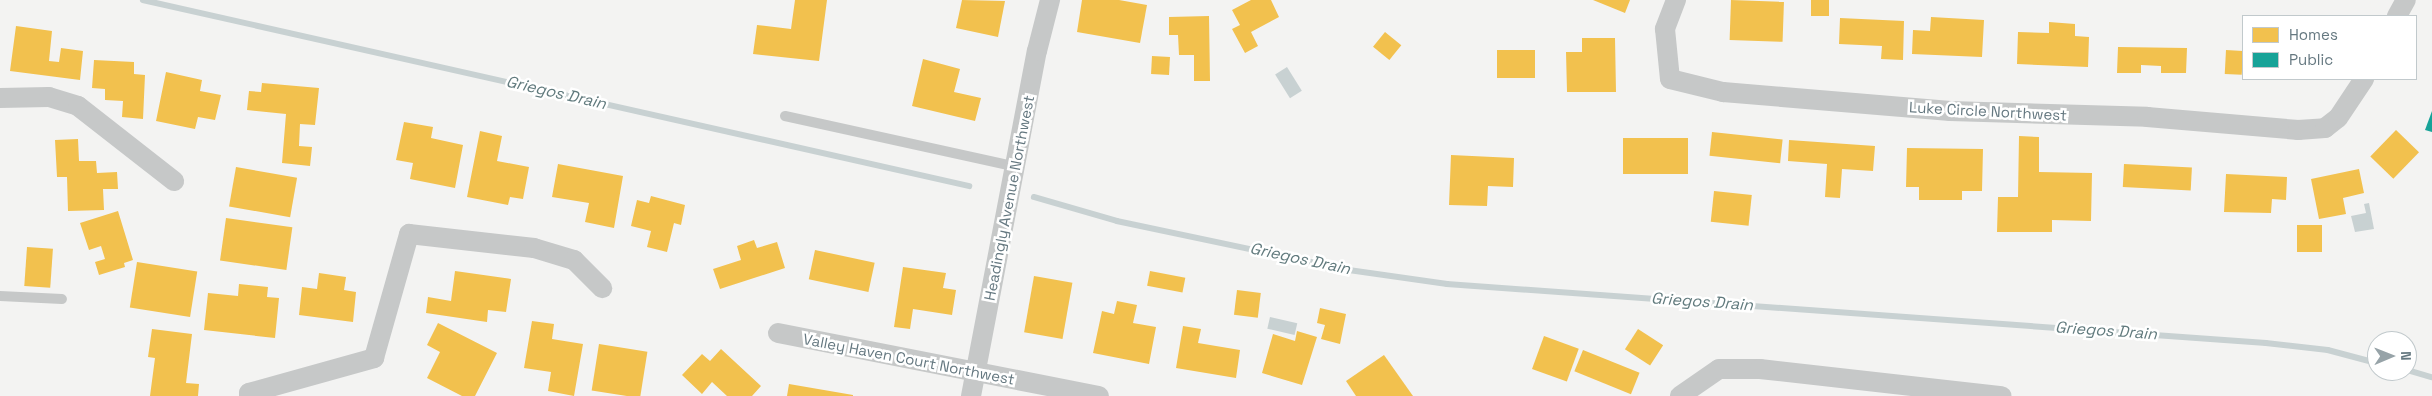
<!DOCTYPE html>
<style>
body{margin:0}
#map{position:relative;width:2432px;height:396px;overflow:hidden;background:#f3f3f2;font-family:"Space Grotesk",sans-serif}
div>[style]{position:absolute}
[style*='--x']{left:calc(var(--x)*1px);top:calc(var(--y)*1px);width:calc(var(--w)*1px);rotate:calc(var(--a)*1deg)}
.water>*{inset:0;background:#c8d1d2;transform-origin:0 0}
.homes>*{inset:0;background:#f2c14e;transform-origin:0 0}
.public>*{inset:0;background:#17a398}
.stream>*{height:5.5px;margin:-2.75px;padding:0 2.75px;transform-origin:2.75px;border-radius:2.75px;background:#c8d1d2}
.lane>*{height:10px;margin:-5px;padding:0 5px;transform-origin:5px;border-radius:5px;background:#c6c8c8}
.street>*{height:20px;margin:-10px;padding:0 10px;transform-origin:10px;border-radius:10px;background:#c6c8c8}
span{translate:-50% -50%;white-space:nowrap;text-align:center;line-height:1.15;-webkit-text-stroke:5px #fff;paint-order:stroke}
.street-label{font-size:15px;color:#657880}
.water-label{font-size:16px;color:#617a7d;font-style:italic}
.legend{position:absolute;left:2242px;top:15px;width:175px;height:65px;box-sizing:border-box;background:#fff;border:1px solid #c1c9cc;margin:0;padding:6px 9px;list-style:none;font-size:15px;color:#657880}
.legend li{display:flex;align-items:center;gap:10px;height:25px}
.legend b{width:25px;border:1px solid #c1c9cc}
.north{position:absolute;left:2367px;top:331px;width:50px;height:50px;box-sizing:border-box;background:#fff;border:1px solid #c1c9cc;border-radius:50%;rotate:89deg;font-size:14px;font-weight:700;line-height:20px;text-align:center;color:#657880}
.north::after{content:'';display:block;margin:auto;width:18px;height:22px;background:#97a3a8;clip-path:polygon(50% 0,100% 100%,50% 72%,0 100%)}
</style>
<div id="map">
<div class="water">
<i style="left:1287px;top:67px;width:28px;height:14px;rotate:58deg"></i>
<i style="clip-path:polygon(2369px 203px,2374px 229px,2355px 232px,2351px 216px,2366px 213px,2364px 204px)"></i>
<i style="left:1270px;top:317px;width:28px;height:12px;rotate:13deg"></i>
</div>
<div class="homes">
<i style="clip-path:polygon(795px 0,827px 0,819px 61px,753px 54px,757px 25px,791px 29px)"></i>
<i style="clip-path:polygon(962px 0,1005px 1px,998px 37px,956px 28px)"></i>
<i style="clip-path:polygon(1082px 0,1119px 0,1147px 5px,1140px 43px,1077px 32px)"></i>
<i style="clip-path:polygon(1251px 0,1271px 0,1279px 17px,1251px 32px,1258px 46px,1245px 53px,1232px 29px,1240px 25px,1232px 10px)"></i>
<i style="clip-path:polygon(1593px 0,1630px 0,1625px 13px)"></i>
<i style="left:1731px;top:0;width:53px;height:40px;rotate:2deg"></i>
<i style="left:1811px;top:0;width:18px;height:16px"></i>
<i style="clip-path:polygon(1209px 16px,1210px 81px,1194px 81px,1194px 55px,1179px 55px,1178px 35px,1169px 35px,1169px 17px)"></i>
<i style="clip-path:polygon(1931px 17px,1984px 20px,1982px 57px,1912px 54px,1913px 30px,1930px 31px)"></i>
<i style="clip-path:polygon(1840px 18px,1904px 21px,1903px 60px,1881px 59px,1882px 46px,1839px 44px)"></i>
<i style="clip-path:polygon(2049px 22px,2075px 24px,2075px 36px,2089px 37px,2088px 67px,2017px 64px,2018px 32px,2049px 33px)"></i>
<i style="clip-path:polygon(16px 26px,52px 31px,49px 61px,59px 62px,61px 48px,83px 51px,80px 80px,10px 71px)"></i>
<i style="left:1385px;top:32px;width:21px;height:19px;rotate:39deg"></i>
<i style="clip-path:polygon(1582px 38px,1615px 38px,1616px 92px,1567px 92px,1566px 52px,1582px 52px)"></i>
<i style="clip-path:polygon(2118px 47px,2187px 48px,2186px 73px,2161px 73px,2161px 66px,2141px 65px,2141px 73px,2117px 73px)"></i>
<i style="left:1497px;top:50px;width:38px;height:28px"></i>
<i style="left:2226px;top:50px;width:17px;height:24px;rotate:3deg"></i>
<i style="left:1152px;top:56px;width:18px;height:18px;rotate:3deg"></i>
<i style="clip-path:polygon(923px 59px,960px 69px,954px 92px,981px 98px,975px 121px,912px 106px)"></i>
<i style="clip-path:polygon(94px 60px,134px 62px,134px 74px,145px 75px,143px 119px,122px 117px,123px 101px,105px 100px,105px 89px,92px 88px)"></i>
<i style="clip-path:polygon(166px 72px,202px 80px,200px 91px,221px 95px,215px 120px,198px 117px,195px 129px,156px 121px)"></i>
<i style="clip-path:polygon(262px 83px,319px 88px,315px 125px,300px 124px,299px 146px,312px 147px,310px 166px,282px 163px,286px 114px,247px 110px,249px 91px,261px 92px)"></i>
<i style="clip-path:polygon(404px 122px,433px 127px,431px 138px,463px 145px,455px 188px,410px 179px,413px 163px,396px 160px)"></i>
<i style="left:2396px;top:130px;width:32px;height:37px;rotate:44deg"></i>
<i style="clip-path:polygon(480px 131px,502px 136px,497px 161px,529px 167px,523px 199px,510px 197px,508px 205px,467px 197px)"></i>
<i style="left:1712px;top:132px;width:71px;height:24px;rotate:6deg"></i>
<i style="clip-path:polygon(2019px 136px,2039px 137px,2039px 172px,2092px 173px,2091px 221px,2052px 220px,2052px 232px,1997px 232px,1998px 197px,2018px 197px)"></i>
<i style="left:1623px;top:138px;width:65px;height:36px"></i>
<i style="clip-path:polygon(78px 139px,79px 161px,96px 161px,97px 173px,117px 172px,118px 189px,103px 189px,104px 210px,68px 211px,67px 177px,57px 177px,55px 140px)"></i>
<i style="clip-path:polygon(1789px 140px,1875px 146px,1873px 171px,1842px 169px,1840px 198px,1825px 197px,1827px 164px,1788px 161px)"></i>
<i style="clip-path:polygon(1907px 148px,1983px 149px,1982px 191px,1962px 191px,1962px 200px,1919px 200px,1919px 187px,1906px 187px)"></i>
<i style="clip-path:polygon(1451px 155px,1514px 158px,1513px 187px,1488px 186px,1487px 206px,1449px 205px)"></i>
<i style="clip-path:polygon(558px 164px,623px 176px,614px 228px,585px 222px,589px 203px,552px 197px)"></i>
<i style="left:2124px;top:164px;width:68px;height:23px;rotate:3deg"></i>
<i style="left:236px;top:167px;width:62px;height:40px;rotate:10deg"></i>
<i style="clip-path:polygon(2359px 169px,2364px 193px,2343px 198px,2346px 214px,2319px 219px,2311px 179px)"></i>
<i style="clip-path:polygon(2226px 174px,2287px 177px,2286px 200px,2272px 199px,2271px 213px,2224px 212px)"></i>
<i style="left:1714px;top:191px;width:38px;height:31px;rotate:6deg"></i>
<i style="clip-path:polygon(651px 196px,685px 205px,681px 225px,674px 223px,667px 252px,647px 247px,651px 231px,631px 226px,637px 200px,649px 203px)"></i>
<i style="clip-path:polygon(118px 211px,133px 260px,124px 263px,125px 267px,99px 275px,95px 262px,105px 259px,101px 246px,89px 250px,80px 223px)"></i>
<i style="left:226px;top:218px;width:67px;height:43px;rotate:8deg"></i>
<i style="left:2297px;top:225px;width:25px;height:27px"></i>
<i style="clip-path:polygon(754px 240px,757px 248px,777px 242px,785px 268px,720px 289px,713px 269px,741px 260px,737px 246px)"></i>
<i style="left:27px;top:247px;width:26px;height:39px;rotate:4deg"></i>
<i style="left:815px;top:250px;width:61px;height:30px;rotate:12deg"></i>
<i style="left:137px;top:262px;width:61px;height:46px;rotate:9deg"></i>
<i style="clip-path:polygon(903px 267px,946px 273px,943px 288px,956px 290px,952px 315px,913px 309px,910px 329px,894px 327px)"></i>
<i style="clip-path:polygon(455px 271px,511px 279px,506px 312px,488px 310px,487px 322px,426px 313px,428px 297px,451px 301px)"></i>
<i style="left:1150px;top:271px;width:36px;height:15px;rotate:11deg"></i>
<i style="clip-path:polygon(319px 273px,346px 277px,344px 290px,356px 292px,353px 322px,299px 315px,302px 287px,317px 289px)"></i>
<i style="left:1034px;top:276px;width:39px;height:57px;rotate:10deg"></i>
<i style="clip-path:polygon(239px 284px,268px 287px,267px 297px,279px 298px,275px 338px,204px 330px,208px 293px,238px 296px)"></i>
<i style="left:1237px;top:290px;width:24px;height:25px;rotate:7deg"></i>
<i style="clip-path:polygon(1117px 301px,1137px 305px,1133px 323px,1156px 327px,1149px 364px,1093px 353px,1102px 311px,1114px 314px)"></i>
<i style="clip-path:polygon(1320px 308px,1346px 314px,1340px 344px,1321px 339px,1325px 325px,1317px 323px)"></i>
<i style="clip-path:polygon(532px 321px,554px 324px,552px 339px,583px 344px,574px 396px,548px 391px,551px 372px,524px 368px)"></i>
<i style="clip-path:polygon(438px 323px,497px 353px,475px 396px,462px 396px,427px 378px,440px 352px,427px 345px)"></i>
<i style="clip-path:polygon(1183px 326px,1201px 329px,1198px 343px,1240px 350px,1236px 378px,1176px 368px)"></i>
<i style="clip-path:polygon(152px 329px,192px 334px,186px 383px,199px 384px,198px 396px,150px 396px,155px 358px,148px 357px)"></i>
<i style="left:1638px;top:329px;width:30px;height:24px;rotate:33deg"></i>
<i style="clip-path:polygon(1297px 331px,1317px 337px,1302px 385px,1262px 373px,1273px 334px,1295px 341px)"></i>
<i style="left:1544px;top:336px;width:37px;height:35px;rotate:20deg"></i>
<i style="left:599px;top:344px;width:49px;height:47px;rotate:9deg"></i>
<i style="clip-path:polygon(721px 349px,761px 386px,752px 396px,727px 396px,712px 382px,702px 394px,682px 375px,702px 354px,710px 361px)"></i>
<i style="left:1583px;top:350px;width:61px;height:23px;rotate:22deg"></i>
<i style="clip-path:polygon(1384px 355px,1413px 396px,1356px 396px,1346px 381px)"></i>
<i style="clip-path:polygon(789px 384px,853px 395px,853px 396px,787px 396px)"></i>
</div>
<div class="public">
<i style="clip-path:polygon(2432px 111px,2432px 132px,2425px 130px)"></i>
</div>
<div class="stream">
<i style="--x:143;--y:0;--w:847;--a:12.69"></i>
<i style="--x:1034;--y:197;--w:86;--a:16.1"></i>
<i style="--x:1117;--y:221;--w:237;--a:11.9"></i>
<i style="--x:1349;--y:270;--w:99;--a:8.1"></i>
<i style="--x:1447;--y:284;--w:821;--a:4.12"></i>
<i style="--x:2266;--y:343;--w:62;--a:6.4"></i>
<i style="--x:2328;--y:350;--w:51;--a:14.9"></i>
<i style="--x:2407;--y:370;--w:26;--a:16"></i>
</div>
<div class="lane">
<i style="--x:785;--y:116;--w:238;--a:12.4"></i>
<i style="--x:0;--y:296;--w:62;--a:2.8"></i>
</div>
<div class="street">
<i style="--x:1676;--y:0;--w:31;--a:111"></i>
<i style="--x:1665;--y:29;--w:50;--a:84.3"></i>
<i style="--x:1670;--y:79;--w:55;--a:13.8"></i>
<i style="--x:1723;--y:92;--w:228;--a:4.8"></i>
<i style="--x:1950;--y:111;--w:197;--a:1.7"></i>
<i style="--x:2147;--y:117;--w:152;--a:4.9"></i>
<i style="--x:2298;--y:130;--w:27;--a:-4"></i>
<i style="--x:2325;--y:128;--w:16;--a:-38"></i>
<i style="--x:2338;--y:118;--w:47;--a:-56.3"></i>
<i style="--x:2397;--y:16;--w:18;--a:-61"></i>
<i style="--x:0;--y:98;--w:49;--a:-1.2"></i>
<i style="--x:49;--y:97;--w:30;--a:17"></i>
<i style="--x:78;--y:106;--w:122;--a:38"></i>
<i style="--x:778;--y:333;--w:327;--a:11.1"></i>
<i style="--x:249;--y:396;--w:3;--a:-90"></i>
<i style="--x:249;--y:393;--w:130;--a:-15.6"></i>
<i style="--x:374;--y:358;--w:129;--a:-74.2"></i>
<i style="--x:409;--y:234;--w:126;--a:6.4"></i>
<i style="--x:534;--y:248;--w:42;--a:16.7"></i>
<i style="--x:574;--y:260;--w:40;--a:45"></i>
<i style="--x:971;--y:396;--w:351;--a:-79.2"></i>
<i style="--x:1037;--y:51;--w:53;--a:-75.7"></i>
<i style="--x:1680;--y:396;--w:47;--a:-34.7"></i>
<i style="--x:1719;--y:369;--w:41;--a:0"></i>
<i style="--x:1760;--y:369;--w:243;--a:6.4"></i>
</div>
<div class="street-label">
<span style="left:1988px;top:111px;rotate:3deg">Luke Circle Northwest</span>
<span style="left:1009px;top:198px;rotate:-79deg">Headingly Avenue Northwest</span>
<span style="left:909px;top:359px;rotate:11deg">Valley Haven Court Northwest</span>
</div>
<div class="water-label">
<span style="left:556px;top:93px;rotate:13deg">Griegos Drain</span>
<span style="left:1300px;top:259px;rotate:12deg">Griegos Drain</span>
<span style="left:1702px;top:302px;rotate:4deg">Griegos Drain</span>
<span style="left:2106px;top:331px;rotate:4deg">Griegos Drain</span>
</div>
<ul class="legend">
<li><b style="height:14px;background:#f2c14e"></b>Homes</li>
<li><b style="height:14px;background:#17a398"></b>Public</li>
</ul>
<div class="north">N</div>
</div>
